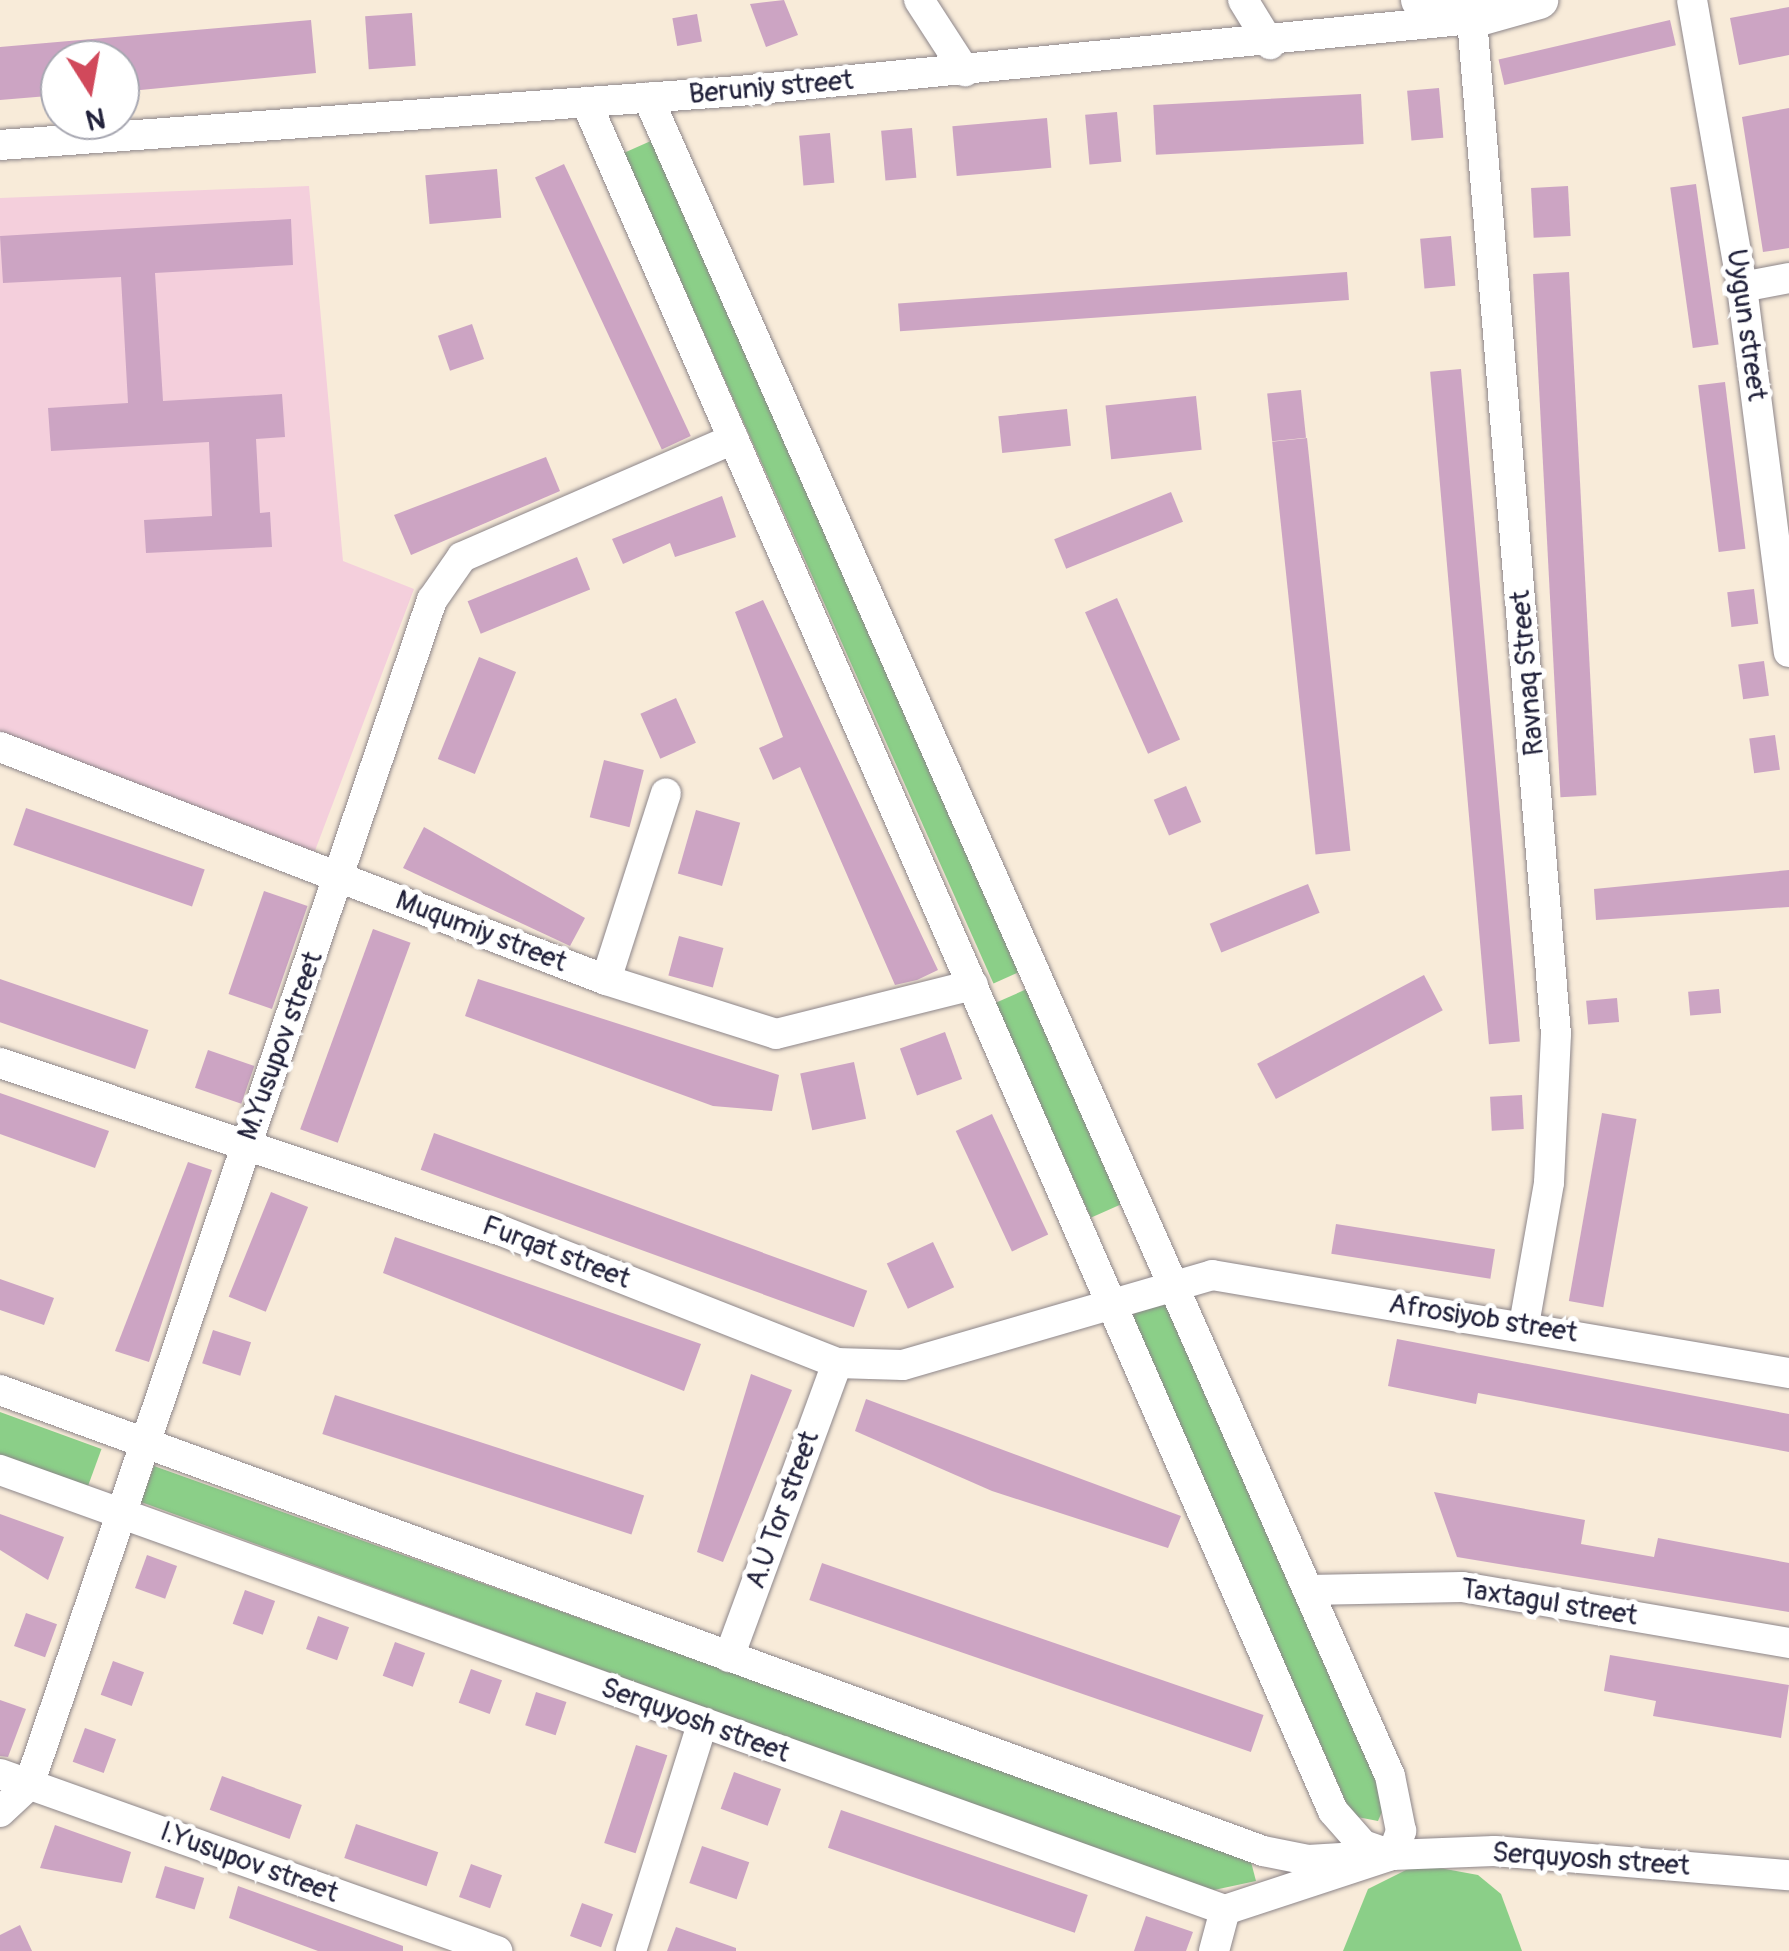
<!DOCTYPE html>
<style>
body{margin:0}
#map{position:relative;width:1789px;height:1951px;overflow:hidden;background:#f8ebd9;font-family:Pangolin,sans-serif}
div>[style]{position:absolute}
[style*='--x']{left:calc(var(--x)*1px);top:calc(var(--y)*1px);width:calc(var(--w)*1px);rotate:calc(var(--a)*1deg)}
.built>*{inset:0;background:#f4cfdc}
.green>*{inset:0;background:#8bcf88;transform-origin:0 0}
.building>*{inset:0;background:#cca4c3;transform-origin:0 0}
.roads{filter:drop-shadow(0 0 2px #8d868a) drop-shadow(0 0 2px #8d868a)}
.minor>*{height:30px;margin:-15px;padding:0 15px;transform-origin:15px;border-radius:15px;background:#fff}
.major>*{height:38px;margin:-19px;padding:0 19px;transform-origin:19px;border-radius:19px;background:#fff}
span{translate:-50% -50%;white-space:nowrap;text-align:center;line-height:1.15;-webkit-text-stroke:10px #fff;paint-order:stroke}
.street-label{font-size:28px;color:#22223b}
.north{position:absolute;left:40px;top:40px;width:100px;height:100px;box-sizing:border-box;background:#fff;border:2px solid #a7a7b1;border-radius:50%;rotate:169deg;font-size:28px;font-weight:700;line-height:40px;text-align:center;color:#22223b}
.north::after{content:'';display:block;margin:auto;width:35px;height:45px;background:#d1495b;clip-path:polygon(50% 0,100% 100%,50% 72%,0 100%)}
</style>
<div id="map">
<div class="built">
<i style="clip-path:polygon(309px 186px,343px 561px,414px 589px,313px 856px,0 743px,0 198px)"></i>
</div>
<div class="green">
<i style="left:653px;top:140px;width:909px;height:32px;rotate:66deg"></i>
<i style="left:1029px;top:988px;width:235px;height:37px;rotate:66deg"></i>
<i style="clip-path:polygon(1163px 1298px,1386px 1802px,1378px 1821px,1352px 1816px,1133px 1320px,1134px 1310px)"></i>
<i style="left:0;top:1412px;width:108px;height:41px;rotate:20deg"></i>
<i style="clip-path:polygon(154px 1466px,1250px 1858px,1256px 1881px,1214px 1890px,1179px 1880px,141px 1502px)"></i>
<i style="clip-path:polygon(1418px 1864px,1478px 1875px,1501px 1894px,1522px 1951px,1343px 1951px,1368px 1889px)"></i>
</div>
<div class="building">
<i style="clip-path:polygon(784px 0,798px 35px,766px 47px,750px 4px)"></i>
<i style="clip-path:polygon(1789px 7px,1789px 55px,1739px 65px,1730px 18px)"></i>
<i style="left:412px;top:13px;width:53px;height:47px;rotate:86deg"></i>
<i style="left:697px;top:14px;width:28px;height:25px;rotate:80deg"></i>
<i style="clip-path:polygon(311px 20px,316px 73px,120px 92px,120px 60px,60px 60px,60px 95px,0 100px,0 47px)"></i>
<i style="left:1670px;top:20px;width:26px;height:176px;rotate:77deg"></i>
<i style="left:1439px;top:88px;width:50px;height:32px;rotate:85deg"></i>
<i style="left:1361px;top:94px;width:50px;height:208px;rotate:87deg"></i>
<i style="clip-path:polygon(1789px 108px,1789px 248px,1763px 252px,1742px 117px)"></i>
<i style="left:1117px;top:112px;width:50px;height:32px;rotate:85deg"></i>
<i style="left:1047px;top:118px;width:50px;height:95px;rotate:85deg"></i>
<i style="left:912px;top:128px;width:50px;height:31px;rotate:85deg"></i>
<i style="left:830px;top:133px;width:50px;height:31px;rotate:85deg"></i>
<i style="left:564px;top:164px;width:300px;height:32px;rotate:65deg"></i>
<i style="left:497px;top:169px;width:49px;height:72px;rotate:85deg"></i>
<i style="left:1696px;top:184px;width:162px;height:26px;rotate:82deg"></i>
<i style="left:1568px;top:186px;width:50px;height:37px;rotate:87deg"></i>
<i style="clip-path:polygon(291px 219px,293px 265px,155px 273px,163px 401px,282px 394px,285px 437px,256px 439px,260px 513px,270px 512px,272px 547px,146px 553px,144px 520px,212px 516px,209px 442px,51px 451px,48px 408px,128px 403px,121px 277px,3px 283px,0 236px)"></i>
<i style="left:1451px;top:236px;width:50px;height:31px;rotate:85deg"></i>
<i style="left:1347px;top:272px;width:28px;height:450px;rotate:86deg"></i>
<i style="left:1569px;top:272px;width:524px;height:36px;rotate:87deg"></i>
<i style="left:472px;top:324px;width:37px;height:36px;rotate:71deg"></i>
<i style="left:1461px;top:369px;width:675px;height:31px;rotate:85deg"></i>
<i style="left:1725px;top:382px;width:168px;height:27px;rotate:83deg"></i>
<i style="left:1301px;top:390px;width:48px;height:34px;rotate:84deg"></i>
<i style="left:1196px;top:396px;width:54px;height:91px;rotate:84deg"></i>
<i style="left:1067px;top:409px;width:37px;height:69px;rotate:84deg"></i>
<i style="left:1307px;top:438px;width:415px;height:35px;rotate:84deg"></i>
<i style="clip-path:polygon(546px 457px,560px 491px,411px 555px,394px 515px)"></i>
<i style="left:1171px;top:492px;width:32px;height:126px;rotate:68deg"></i>
<i style="clip-path:polygon(722px 496px,736px 537px,675px 557px,670px 543px,623px 564px,612px 539px)"></i>
<i style="left:577px;top:557px;width:35px;height:118px;rotate:68deg"></i>
<i style="left:1754px;top:589px;width:35px;height:27px;rotate:83deg"></i>
<i style="left:1117px;top:598px;width:155px;height:35px;rotate:66deg"></i>
<i style="clip-path:polygon(763px 600px,938px 970px,917px 980px,895px 985px,800px 767px,773px 780px,759px 748px,783px 737px,735px 612px)"></i>
<i style="left:479px;top:657px;width:40px;height:110px;rotate:22deg"></i>
<i style="left:1764px;top:661px;width:35px;height:26px;rotate:82deg"></i>
<i style="left:676px;top:698px;width:49px;height:39px;rotate:66deg"></i>
<i style="left:1775px;top:735px;width:35px;height:26px;rotate:82deg"></i>
<i style="left:604px;top:760px;width:41px;height:59px;rotate:14deg"></i>
<i style="left:1186px;top:786px;width:39px;height:35px;rotate:67deg"></i>
<i style="left:26px;top:808px;width:189px;height:39px;rotate:19deg"></i>
<i style="left:696px;top:810px;width:46px;height:66px;rotate:16deg"></i>
<i style="clip-path:polygon(424px 827px,585px 918px,570px 946px,403px 868px)"></i>
<i style="clip-path:polygon(1789px 870px,1789px 907px,1596px 920px,1594px 889px)"></i>
<i style="left:1308px;top:884px;width:31px;height:106px;rotate:68deg"></i>
<i style="left:264px;top:891px;width:46px;height:109px;rotate:19deg"></i>
<i style="left:373px;top:929px;width:40px;height:213px;rotate:20deg"></i>
<i style="left:679px;top:936px;width:46px;height:41px;rotate:15deg"></i>
<i style="left:1424px;top:975px;width:40px;height:189px;rotate:62deg"></i>
<i style="left:0;top:979px;width:157px;height:41px;rotate:19deg"></i>
<i style="clip-path:polygon(478px 979px,779px 1075px,772px 1111px,713px 1106px,465px 1016px)"></i>
<i style="left:1719px;top:989px;width:24px;height:31px;rotate:85deg"></i>
<i style="left:1617px;top:998px;width:24px;height:31px;rotate:85deg"></i>
<i style="left:945px;top:1032px;width:50px;height:48px;rotate:70deg"></i>
<i style="left:208px;top:1050px;width:49px;height:40px;rotate:19deg"></i>
<i style="left:854px;top:1062px;width:58px;height:55px;rotate:78deg"></i>
<i style="clip-path:polygon(0 1093px,109px 1131px,95px 1168px,0 1134px)"></i>
<i style="left:1522px;top:1095px;width:34px;height:32px;rotate:87deg"></i>
<i style="left:1602px;top:1113px;width:35px;height:191px;rotate:10deg"></i>
<i style="left:992px;top:1114px;width:133px;height:40px;rotate:65deg"></i>
<i style="left:434px;top:1133px;width:461px;height:39px;rotate:20deg"></i>
<i style="clip-path:polygon(188px 1162px,212px 1170px,149px 1362px,115px 1351px)"></i>
<i style="left:271px;top:1192px;width:40px;height:113px;rotate:22deg"></i>
<i style="left:1336px;top:1224px;width:161px;height:30px;rotate:9deg"></i>
<i style="clip-path:polygon(395px 1237px,701px 1344px,684px 1391px,383px 1273px)"></i>
<i style="left:933px;top:1242px;width:50px;height:51px;rotate:65deg"></i>
<i style="clip-path:polygon(0 1279px,54px 1298px,44px 1325px,0 1310px)"></i>
<i style="left:213px;top:1330px;width:40px;height:35px;rotate:18deg"></i>
<i style="clip-path:polygon(1397px 1339px,1789px 1414px,1789px 1452px,1478px 1393px,1476px 1404px,1388px 1386px)"></i>
<i style="clip-path:polygon(751px 1374px,792px 1390px,723px 1562px,697px 1552px)"></i>
<i style="left:335px;top:1395px;width:325px;height:41px;rotate:18deg"></i>
<i style="clip-path:polygon(866px 1399px,1181px 1516px,1168px 1548px,992px 1491px,855px 1431px)"></i>
<i style="clip-path:polygon(1434px 1492px,1585px 1520px,1581px 1544px,1654px 1557px,1658px 1538px,1789px 1563px,1789px 1612px,1457px 1557px)"></i>
<i style="clip-path:polygon(0 1514px,64px 1537px,48px 1580px,0 1550px)"></i>
<i style="left:147px;top:1555px;width:32px;height:35px;rotate:20deg"></i>
<i style="left:822px;top:1563px;width:467px;height:39px;rotate:19deg"></i>
<i style="left:245px;top:1590px;width:32px;height:36px;rotate:20deg"></i>
<i style="left:26px;top:1613px;width:33px;height:35px;rotate:20deg"></i>
<i style="left:318px;top:1616px;width:33px;height:35px;rotate:20deg"></i>
<i style="left:395px;top:1642px;width:32px;height:36px;rotate:20deg"></i>
<i style="clip-path:polygon(1610px 1655px,1789px 1685px,1781px 1738px,1653px 1716px,1656px 1701px,1604px 1691px)"></i>
<i style="left:113px;top:1661px;width:33px;height:36px;rotate:20deg"></i>
<i style="left:471px;top:1669px;width:33px;height:36px;rotate:20deg"></i>
<i style="left:536px;top:1692px;width:32px;height:35px;rotate:18deg"></i>
<i style="clip-path:polygon(0 1700px,26px 1709px,8px 1757px,0 1756px)"></i>
<i style="left:85px;top:1728px;width:33px;height:36px;rotate:20deg"></i>
<i style="left:636px;top:1745px;width:33px;height:103px;rotate:18deg"></i>
<i style="left:734px;top:1772px;width:50px;height:39px;rotate:20deg"></i>
<i style="left:222px;top:1776px;width:85px;height:36px;rotate:20deg"></i>
<i style="left:841px;top:1810px;width:261px;height:40px;rotate:19deg"></i>
<i style="left:356px;top:1824px;width:87px;height:36px;rotate:19deg"></i>
<i style="clip-path:polygon(55px 1825px,131px 1852px,122px 1883px,40px 1868px)"></i>
<i style="left:702px;top:1846px;width:50px;height:39px;rotate:19deg"></i>
<i style="left:471px;top:1864px;width:33px;height:35px;rotate:20deg"></i>
<i style="left:165px;top:1866px;width:41px;height:33px;rotate:17deg"></i>
<i style="clip-path:polygon(238px 1886px,403px 1946px,403px 1951px,318px 1951px,229px 1918px)"></i>
<i style="left:582px;top:1903px;width:33px;height:35px;rotate:20deg"></i>
<i style="clip-path:polygon(1146px 1916px,1193px 1932px,1186px 1951px,1134px 1951px)"></i>
<i style="clip-path:polygon(20px 1925px,32px 1951px,0 1951px,0 1935px)"></i>
<i style="clip-path:polygon(676px 1927px,736px 1948px,736px 1951px,667px 1951px)"></i>
</div>
<div class="roads">
<div class="minor">
<i style="--x:919;--y:0;--w:85;--a:57.1"></i>
<i style="--x:1243;--y:0;--w:52;--a:58.5"></i>
<i style="--x:1692;--y:0;--w:291;--a:80.1"></i>
<i style="--x:1742;--y:287;--w:368;--a:82.7"></i>
<i style="--x:586;--y:102;--w:1865;--a:66.39"></i>
<i style="--x:1333;--y:1811;--w:45;--a:48.6"></i>
<i style="--x:1363;--y:1845;--w:31;--a:19"></i>
<i style="--x:1392;--y:1855;--w:26;--a:-69"></i>
<i style="--x:1401;--y:1831;--w:56;--a:-101.3"></i>
<i style="--x:1390;--y:1776;--w:1835;--a:-113.85"></i>
<i style="--x:0;--y:145;--w:741;--a:-4.18"></i>
<i style="--x:739;--y:91;--w:737;--a:-5.61"></i>
<i style="--x:1472;--y:19;--w:1018;--a:85.27"></i>
<i style="--x:1556;--y:1034;--w:149;--a:92.7"></i>
<i style="--x:1549;--y:1183;--w:144;--a:100"></i>
<i style="--x:1742;--y:287;--w:48;--a:-10.8"></i>
<i style="--x:0;--y:747;--w:649;--a:21.03"></i>
<i style="--x:606;--y:980;--w:178;--a:17.6"></i>
<i style="--x:776;--y:1034;--w:203;--a:-14"></i>
<i style="--x:606;--y:980;--w:196;--a:-72.2"></i>
<i style="--x:0;--y:1063;--w:529;--a:18.5"></i>
<i style="--x:502;--y:1231;--w:360;--a:21.5"></i>
<i style="--x:837;--y:1363;--w:66;--a:1.7"></i>
<i style="--x:903;--y:1365;--w:322;--a:-16.2"></i>
<i style="--x:1212;--y:1275;--w:585;--a:9.64"></i>
<i style="--x:0;--y:1390;--w:1345;--a:20.05"></i>
<i style="--x:1263;--y:1851;--w:46;--a:11.3"></i>
<i style="--x:1308;--y:1860;--w:84;--a:-3.4"></i>
<i style="--x:1392;--y:1855;--w:176;--a:161.8"></i>
<i style="--x:1225;--y:1910;--w:1302;--a:-160.24"></i>
<i style="--x:1308;--y:1590;--w:154;--a:-1.1"></i>
<i style="--x:1462;--y:1587;--w:332;--a:9.7"></i>
<i style="--x:729;--y:1657;--w:313;--a:-69.8"></i>
<i style="--x:0;--y:1774;--w:528;--a:19.6"></i>
<i style="--x:0;--y:1812;--w:40;--a:-43"></i>
<i style="--x:29;--y:1785;--w:1252;--a:-71.22"></i>
<i style="--x:432;--y:600;--w:52;--a:-55.1"></i>
<i style="--x:462;--y:557;--w:296;--a:-23.5"></i>
<i style="--x:1392;--y:1855;--w:102;--a:-2.2"></i>
<i style="--x:1494;--y:1851;--w:296;--a:4.7"></i>
<i style="--x:631;--y:1951;--w:238;--a:-72.6"></i>
<i style="--x:1214;--y:1951;--w:42;--a:-75"></i>
</div>
<div class="major">
<i style="--x:1420;--y:0;--w:55;--a:20.1"></i>
<i style="--x:1472;--y:19;--w:70;--a:-15.8"></i>
</div>
</div>
<div class="street-label">
<span style="left:771px;top:88px;rotate:-5deg">Beruniy street</span>
<span style="left:1746px;top:325px;rotate:82deg">Uygun street</span>
<span style="left:1528px;top:673px;rotate:-95deg">Ravnaq Street</span>
<span style="left:481px;top:932px;rotate:21deg">Muqumiy street</span>
<span style="left:281px;top:1046px;rotate:-70deg">M.Yusupov street</span>
<span style="left:556px;top:1253px;rotate:21deg">Furqat street</span>
<span style="left:1483px;top:1319px;rotate:9deg">Afrosiyob street</span>
<span style="left:783px;top:1510px;rotate:-70deg">A.U Tor street</span>
<span style="left:1549px;top:1603px;rotate:9deg">Taxtagul street</span>
<span style="left:695px;top:1721px;rotate:20deg">Serquyosh street</span>
<span style="left:1591px;top:1860px;rotate:4deg">Serquyosh street</span>
<span style="left:249px;top:1863px;rotate:20deg">I.Yusupov street</span>
</div>
<div class="north">N</div>
</div>
